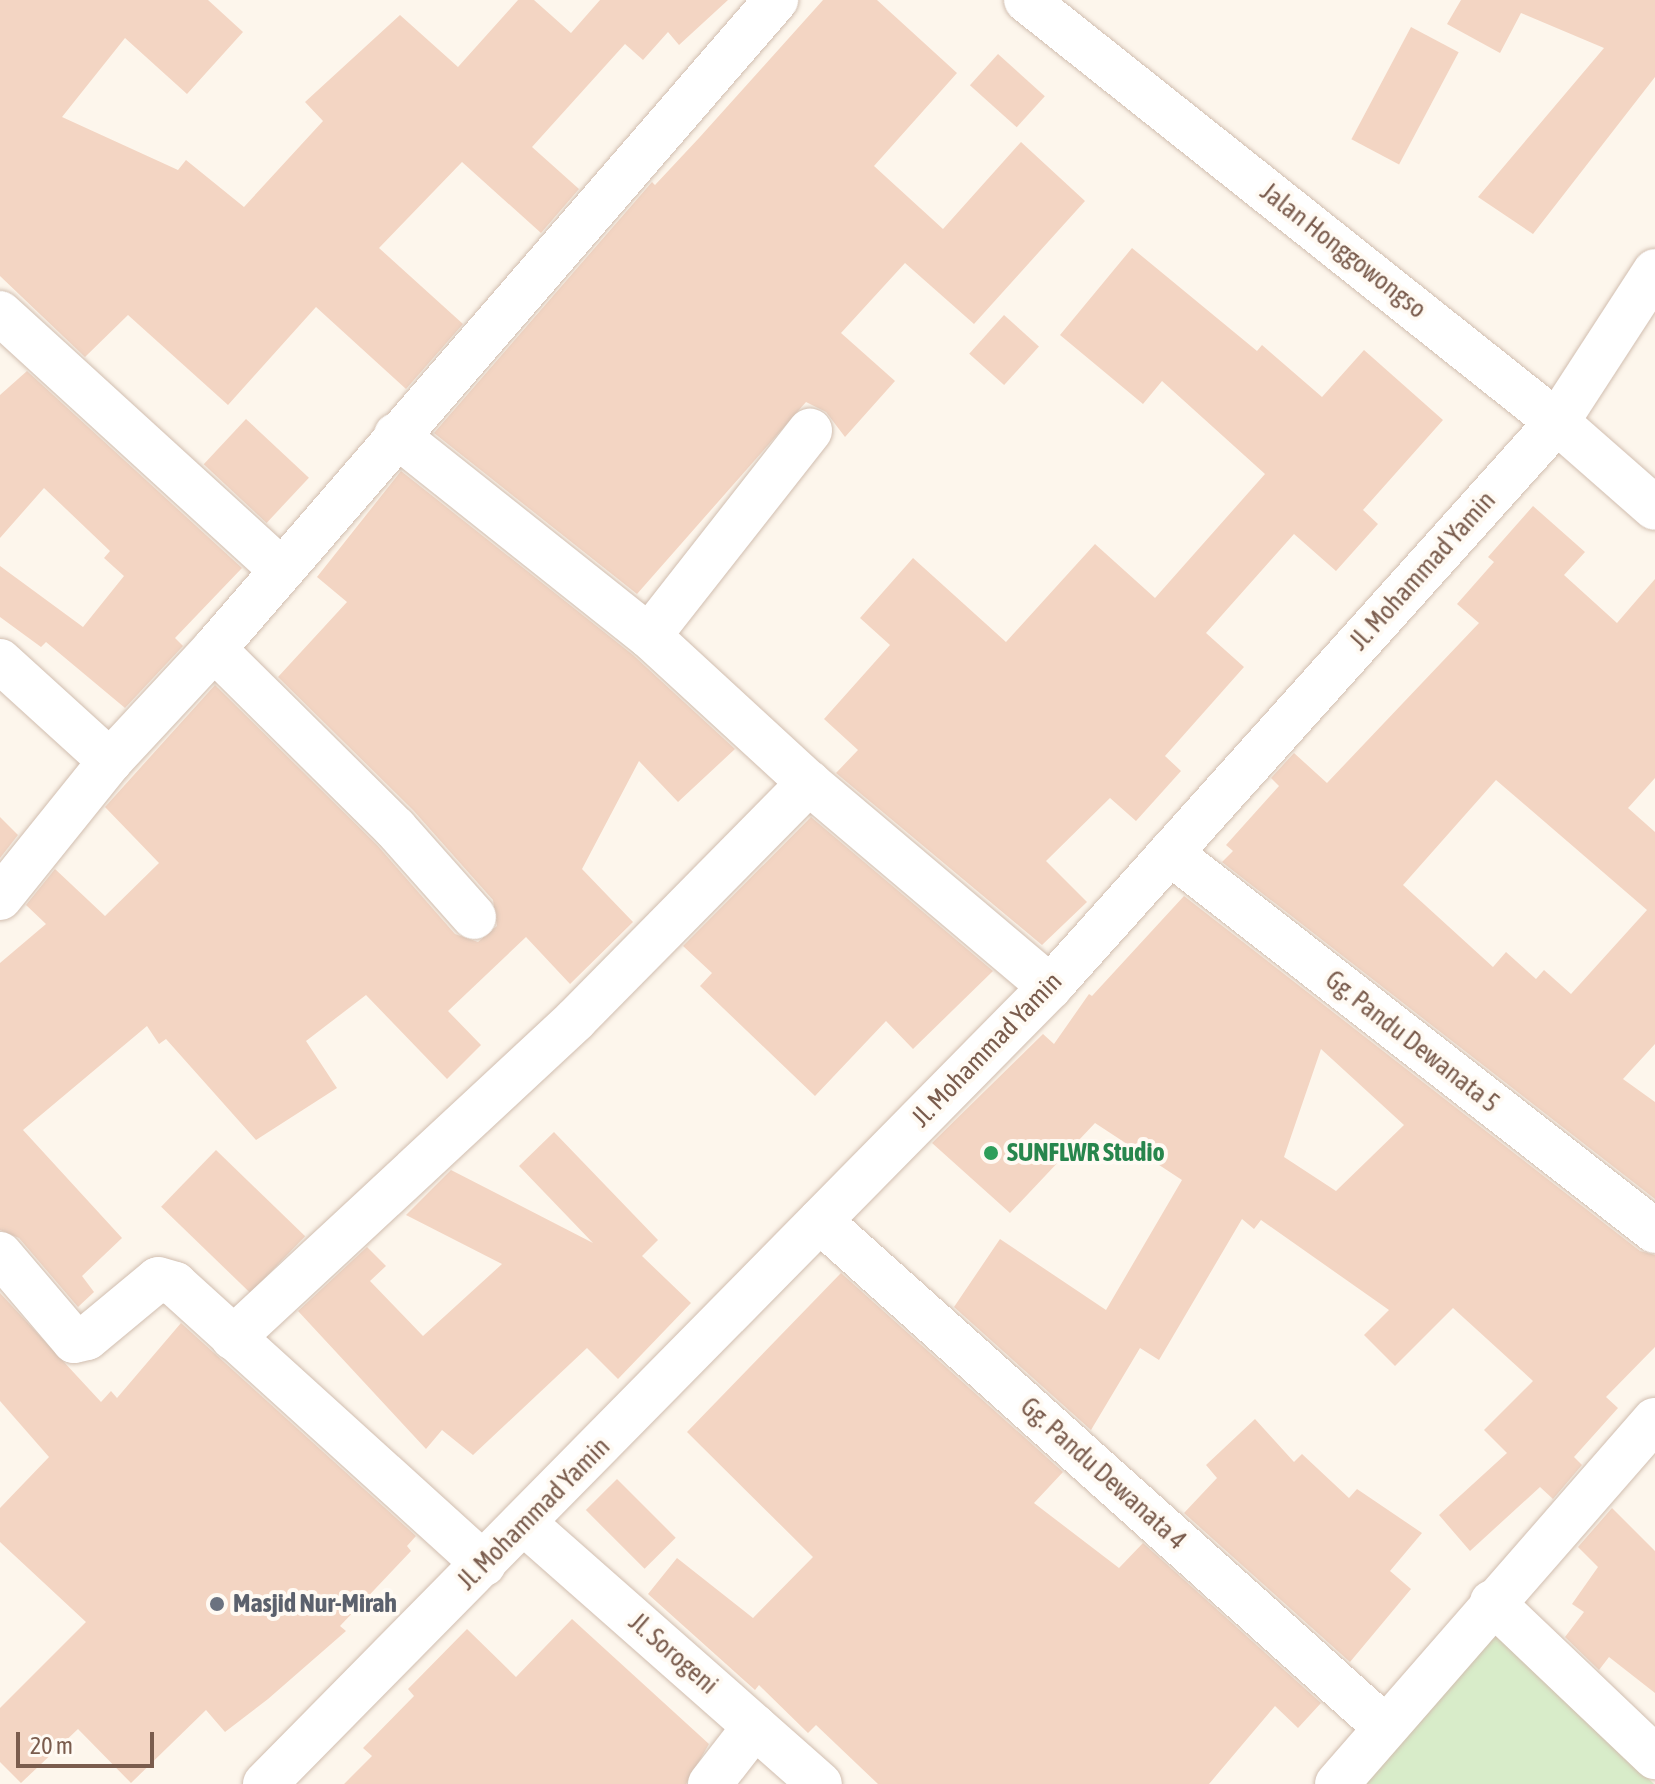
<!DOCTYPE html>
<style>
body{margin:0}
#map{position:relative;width:1655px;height:1784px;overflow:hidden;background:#fdf6ec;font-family:"Asap Condensed",sans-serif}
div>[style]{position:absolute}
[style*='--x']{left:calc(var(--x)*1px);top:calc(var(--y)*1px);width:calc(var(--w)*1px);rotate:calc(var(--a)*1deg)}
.green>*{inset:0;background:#d8ecc9}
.building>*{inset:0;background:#f3d5c3;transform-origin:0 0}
.roads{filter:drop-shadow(0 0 2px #d1beb0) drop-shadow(0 0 2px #d1beb0)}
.street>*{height:44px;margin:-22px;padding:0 22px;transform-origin:22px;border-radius:22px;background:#fff}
.secondary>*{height:44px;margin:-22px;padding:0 22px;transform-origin:22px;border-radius:22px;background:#fff}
.dots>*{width:22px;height:22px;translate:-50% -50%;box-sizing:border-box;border:4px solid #fffaf3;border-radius:50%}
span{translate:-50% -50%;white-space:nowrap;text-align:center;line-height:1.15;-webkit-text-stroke:8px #fffaf3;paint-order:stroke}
.street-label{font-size:26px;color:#7a5c4d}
.leisure-label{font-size:26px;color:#27864d;font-weight:700}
.left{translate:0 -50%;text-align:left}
.worship-label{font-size:26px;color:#5b616d;font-weight:700}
.scale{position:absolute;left:16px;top:1732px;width:138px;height:36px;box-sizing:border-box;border:4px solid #7a5c4d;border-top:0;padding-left:10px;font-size:24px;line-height:28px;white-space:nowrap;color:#7a5c4d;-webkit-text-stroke:6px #fffaf3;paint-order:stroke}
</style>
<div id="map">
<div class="green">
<i style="clip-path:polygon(1493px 1627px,1654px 1784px,1359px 1784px)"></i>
</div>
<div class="building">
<i style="clip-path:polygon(0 0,208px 0,243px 32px,187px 94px,125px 38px,62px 117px,178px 170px,186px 160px,244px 207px,323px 121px,305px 102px,400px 15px,458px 67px,518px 0,534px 0,571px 33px,600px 0,728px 0,679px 45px,668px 32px,643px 60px,625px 44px,532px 147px,579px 189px,541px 233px,462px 162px,379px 248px,463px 324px,406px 389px,316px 307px,228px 405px,128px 315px,85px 357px,0 276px)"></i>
<i style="clip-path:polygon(823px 0,877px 0,957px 73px,874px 166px,943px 229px,1021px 142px,1085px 201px,974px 324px,905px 263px,841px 333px,895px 381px,845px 437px,826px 412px,806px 402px,637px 594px,434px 433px,652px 182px,655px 185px,699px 138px)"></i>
<i style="clip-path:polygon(1461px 0,1655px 0,1655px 77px,1533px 234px,1478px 197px,1604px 48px,1521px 13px,1500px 53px,1447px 24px)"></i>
<i style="left:1411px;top:27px;width:54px;height:127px;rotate:28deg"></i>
<i style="left:998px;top:54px;width:63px;height:42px;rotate:42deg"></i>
<i style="clip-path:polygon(1132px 248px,1257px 351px,1262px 345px,1322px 397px,1364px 350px,1443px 420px,1363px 510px,1378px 524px,1336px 571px,1294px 534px,1206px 633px,1244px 667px,1165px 756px,1181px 771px,1136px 821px,1110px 798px,1046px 861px,1087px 902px,1042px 945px,836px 773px,858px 750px,824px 719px,890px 645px,860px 618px,913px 558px,1006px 642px,1095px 544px,1155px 598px,1265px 474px,1162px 381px,1143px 404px,1060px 335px)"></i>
<i style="left:1004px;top:315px;width:47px;height:52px;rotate:42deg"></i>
<i style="clip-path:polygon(27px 371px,242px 568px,175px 638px,183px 646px,125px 708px,46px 642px,41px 647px,0 617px,0 566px,83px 627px,124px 576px,104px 558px,110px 551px,44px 488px,0 538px,0 395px)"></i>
<i style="left:246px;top:419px;width:86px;height:62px;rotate:43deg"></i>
<i style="clip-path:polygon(401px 471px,633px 655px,735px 749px,678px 802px,639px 761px,582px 869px,633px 922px,570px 984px,526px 937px,448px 1011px,481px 1045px,447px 1079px,366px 995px,306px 1041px,337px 1088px,256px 1140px,166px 1039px,159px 1044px,147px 1026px,23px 1130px,122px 1238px,82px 1276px,94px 1292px,78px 1307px,19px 1238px,0 1230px,0 963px,46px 924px,26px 905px,55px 869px,105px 916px,159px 863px,105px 807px,215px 685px,377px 845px,455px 934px,478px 942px,497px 926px,493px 900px,413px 810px,278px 677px,347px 602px,317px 577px)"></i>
<i style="clip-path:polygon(evenodd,1533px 506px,1585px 552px,1564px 575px,1617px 623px,1655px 579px,1655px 778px,1628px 808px,1655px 832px,1655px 1044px,1623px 1079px,1655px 1102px,1655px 1199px,1222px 862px,1233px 851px,1226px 845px,1279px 786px,1271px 778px,1294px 753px,1327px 783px,1479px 623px,1457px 604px,1494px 562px,1488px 557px,1533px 506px,1496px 780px,1647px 910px,1571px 994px,1544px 970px,1536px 979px,1506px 952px,1493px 967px,1403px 885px,1496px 780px)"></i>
<i style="clip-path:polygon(0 817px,18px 835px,0 858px)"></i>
<i style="clip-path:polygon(811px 817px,993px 971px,913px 1049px,886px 1021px,815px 1096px,700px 986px,712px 973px,683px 946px)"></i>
<i style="clip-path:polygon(evenodd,1184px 896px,1640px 1251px,1655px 1255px,1655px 1347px,1606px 1397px,1618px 1408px,1574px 1457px,1582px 1465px,1553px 1499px,1540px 1487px,1470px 1551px,1439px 1515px,1507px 1453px,1484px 1430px,1533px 1381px,1453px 1308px,1395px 1366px,1364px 1335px,1389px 1310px,1261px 1220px,1254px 1229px,1242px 1219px,1159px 1360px,1140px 1348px,1091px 1430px,954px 1307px,1000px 1239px,1106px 1310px,1182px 1180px,1095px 1123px,1010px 1213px,932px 1143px,1043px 1034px,1054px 1044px,1089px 994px,1092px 996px,1184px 896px,1321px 1049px,1404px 1125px,1336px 1191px,1284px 1157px,1321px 1049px)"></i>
<i style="clip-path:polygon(554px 1132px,658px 1240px,642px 1256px,691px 1303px,618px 1379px,587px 1348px,473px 1455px,442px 1430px,426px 1449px,298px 1311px,367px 1247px,386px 1266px,370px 1281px,423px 1336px,502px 1264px,406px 1215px,451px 1170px,593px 1243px,519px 1166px)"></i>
<i style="left:216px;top:1150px;width:124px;height:79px;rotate:44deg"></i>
<i style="clip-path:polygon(841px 1273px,1063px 1472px,1034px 1503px,1119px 1568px,1143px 1543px,1321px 1703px,1298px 1728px,1275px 1706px,1209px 1784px,878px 1784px,816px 1725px,808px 1733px,759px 1685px,755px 1690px,648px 1594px,677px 1558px,753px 1618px,813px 1557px,687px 1432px)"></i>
<i style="clip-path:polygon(0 1293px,101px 1402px,111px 1391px,117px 1398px,181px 1323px,416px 1536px,407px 1546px,411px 1551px,340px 1626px,346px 1631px,268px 1699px,225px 1732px,206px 1710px,131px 1783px,78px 1729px,21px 1783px,0 1762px,0 1708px,86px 1622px,0 1542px,0 1508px,49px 1457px,0 1401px)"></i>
<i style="clip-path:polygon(1255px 1419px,1294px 1462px,1302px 1454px,1349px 1498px,1357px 1489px,1422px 1533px,1390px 1571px,1411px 1589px,1350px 1662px,1184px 1513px,1217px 1478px,1206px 1465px)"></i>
<i style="left:617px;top:1479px;width:83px;height:44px;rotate:45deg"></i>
<i style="clip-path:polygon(1612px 1508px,1655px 1551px,1655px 1693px,1609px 1657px,1599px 1670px,1565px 1637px,1584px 1612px,1572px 1604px,1598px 1567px,1578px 1547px)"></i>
<i style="clip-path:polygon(572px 1619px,709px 1744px,686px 1784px,344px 1784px,372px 1756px,363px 1748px,414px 1696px,408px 1689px,467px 1629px,516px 1677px)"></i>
</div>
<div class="roads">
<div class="street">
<i style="--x:0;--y:313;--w:381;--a:42.4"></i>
<i style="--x:396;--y:435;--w:323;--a:38.5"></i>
<i style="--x:649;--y:636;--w:217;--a:42.6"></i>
<i style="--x:809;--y:783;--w:316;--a:40.2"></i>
<i style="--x:649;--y:636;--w:261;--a:-51.9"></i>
<i style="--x:214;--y:649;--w:255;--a:44.7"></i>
<i style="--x:395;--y:828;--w:119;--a:48.4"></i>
<i style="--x:0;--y:661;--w:149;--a:42.3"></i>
<i style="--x:1170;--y:853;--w:615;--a:37.93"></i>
<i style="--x:0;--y:898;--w:176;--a:-51.2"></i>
<i style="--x:110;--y:761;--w:153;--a:-47.1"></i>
<i style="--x:214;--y:649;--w:859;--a:-49.11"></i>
<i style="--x:820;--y:1221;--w:758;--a:41.85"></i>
<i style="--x:0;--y:1254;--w:114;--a:49.6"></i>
<i style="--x:74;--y:1341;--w:13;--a:-13"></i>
<i style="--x:87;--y:1338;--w:92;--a:-39.7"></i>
<i style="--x:158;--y:1279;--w:18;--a:16"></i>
<i style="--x:175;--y:1284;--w:417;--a:42.2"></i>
<i style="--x:233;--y:1338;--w:468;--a:-42.9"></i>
<i style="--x:576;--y:1019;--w:332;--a:-45.4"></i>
<i style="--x:1492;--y:1602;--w:225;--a:43.6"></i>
<i style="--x:710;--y:1784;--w:73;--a:-52.2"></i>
<i style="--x:1337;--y:1784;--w:483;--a:-48.9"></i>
</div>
<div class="secondary">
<i style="--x:1026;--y:0;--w:678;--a:38.48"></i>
<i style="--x:1557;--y:422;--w:130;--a:41.3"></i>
<i style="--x:525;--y:1524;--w:393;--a:41.4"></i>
<i style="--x:265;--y:1784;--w:1119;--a:-45.43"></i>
<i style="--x:1050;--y:987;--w:759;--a:-48.1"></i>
<i style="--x:1557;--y:422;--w:180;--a:-57"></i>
</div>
</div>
<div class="dots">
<i style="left:991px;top:1153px;background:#2e9e5b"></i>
<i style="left:217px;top:1604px;background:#6b7280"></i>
</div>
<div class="street-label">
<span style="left:1343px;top:251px;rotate:38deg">Jalan Honggowongso</span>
<span style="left:1423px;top:571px;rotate:-48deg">Jl. Mohammad Yamin</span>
<span style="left:1412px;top:1042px;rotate:38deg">Gg. Pandu Dewanata 5</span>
<span style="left:987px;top:1050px;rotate:-46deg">Jl. Mohammad Yamin</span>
<span style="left:1103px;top:1474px;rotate:42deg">Gg. Pandu Dewanata 4</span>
<span style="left:534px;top:1514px;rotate:-45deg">Jl. Mohammad Yamin</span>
<span style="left:673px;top:1654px;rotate:41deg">Jl. Sorogeni</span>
</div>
<div class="leisure-label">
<span class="left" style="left:1007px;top:1153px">SUNFLWR Studio</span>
</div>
<div class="worship-label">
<span class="left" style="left:233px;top:1604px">Masjid Nur-Mirah</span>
</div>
<div class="scale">20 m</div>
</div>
